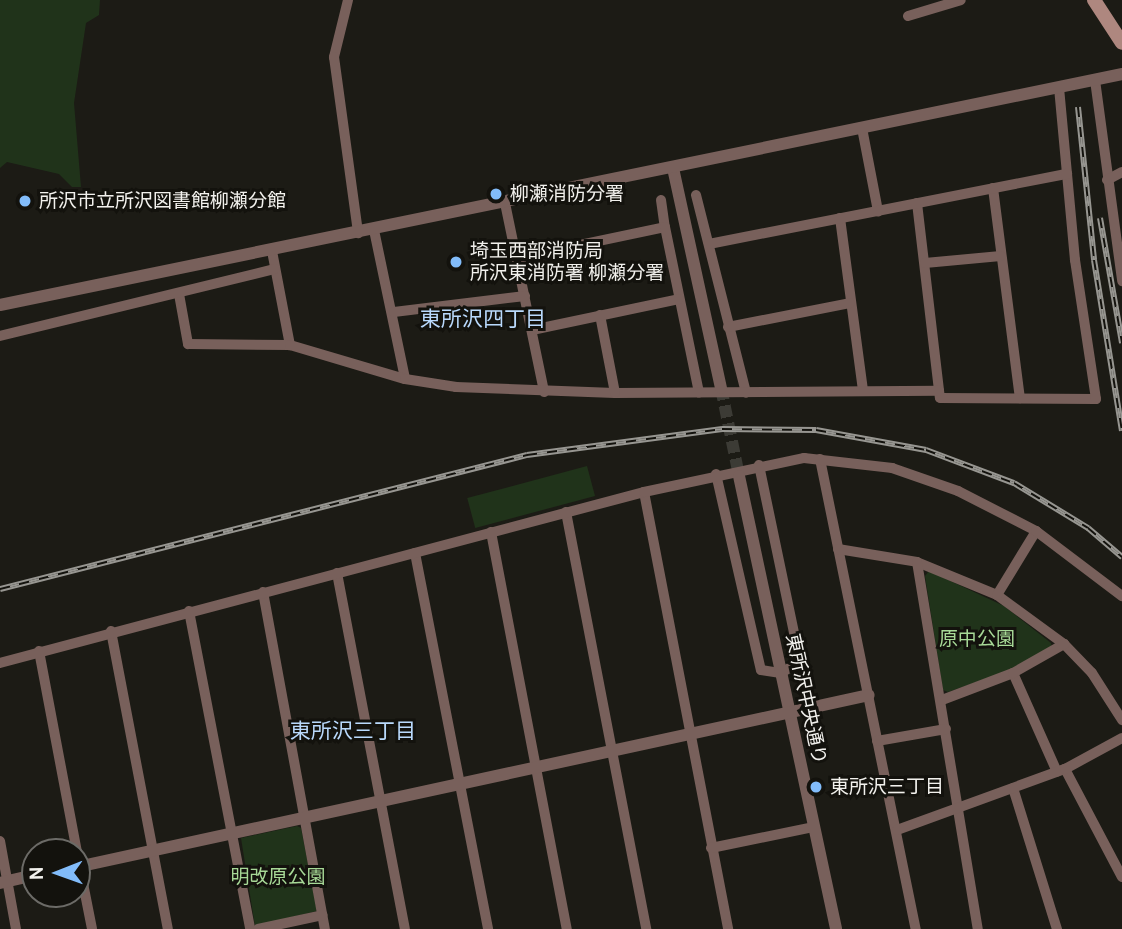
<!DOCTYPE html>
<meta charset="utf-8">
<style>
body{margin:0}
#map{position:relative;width:1122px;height:929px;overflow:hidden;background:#1c1b15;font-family:Cabin,"Noto Sans JP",sans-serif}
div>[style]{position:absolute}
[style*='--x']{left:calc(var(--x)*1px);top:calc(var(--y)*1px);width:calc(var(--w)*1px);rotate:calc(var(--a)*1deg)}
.green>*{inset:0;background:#20331a;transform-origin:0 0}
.tertiary-tunnel>*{height:12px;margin-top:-6px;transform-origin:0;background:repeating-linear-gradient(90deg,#3c3b35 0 12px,transparent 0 18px)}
.minor>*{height:10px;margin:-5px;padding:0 5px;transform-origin:5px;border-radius:5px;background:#78605b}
.tertiary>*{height:12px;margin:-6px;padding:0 6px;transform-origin:6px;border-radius:6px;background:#78605b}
.secondary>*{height:14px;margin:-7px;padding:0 7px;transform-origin:7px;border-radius:7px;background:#ae877f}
.rail>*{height:6px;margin-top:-3px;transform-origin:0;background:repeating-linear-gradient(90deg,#13120d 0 10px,#979691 0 20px);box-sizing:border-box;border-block:2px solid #979691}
.dots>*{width:19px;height:19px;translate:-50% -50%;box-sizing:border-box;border:4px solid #13120d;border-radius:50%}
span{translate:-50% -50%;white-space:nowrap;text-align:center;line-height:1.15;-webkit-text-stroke:6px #13120d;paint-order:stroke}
.poi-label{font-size:19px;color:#f2f1ed}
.left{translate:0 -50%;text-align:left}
.park-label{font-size:19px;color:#a7d997}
.street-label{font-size:19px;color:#f2f1ed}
.neighbourhood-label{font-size:21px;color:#b9d9fc}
.north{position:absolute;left:21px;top:838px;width:70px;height:70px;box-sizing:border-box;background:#13120d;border:2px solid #6c6b67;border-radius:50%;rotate:269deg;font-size:19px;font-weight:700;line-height:28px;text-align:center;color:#f2f1ed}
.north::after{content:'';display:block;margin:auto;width:24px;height:32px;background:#82bcfa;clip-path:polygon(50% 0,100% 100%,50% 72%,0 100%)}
</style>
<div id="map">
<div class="green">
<i style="clip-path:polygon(0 0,100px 0,99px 15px,86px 23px,74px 103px,81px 187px,72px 187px,59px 174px,7px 162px,0 168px)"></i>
<i style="left:587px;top:466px;width:31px;height:124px;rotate:75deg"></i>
<i style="clip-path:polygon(929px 571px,1004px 606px,1051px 643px,1052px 649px,1011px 670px,948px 692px,943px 690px,925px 576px)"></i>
<i style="clip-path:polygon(297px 826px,301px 828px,317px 911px,255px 926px,241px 838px)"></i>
</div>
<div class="tertiary-tunnel">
<i style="--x:721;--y:388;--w:90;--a:78.4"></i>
</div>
<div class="minor">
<i style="--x:348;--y:0;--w:59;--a:103.8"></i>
<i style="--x:334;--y:57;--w:178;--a:82.2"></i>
<i style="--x:908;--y:16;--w:55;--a:-16.8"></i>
<i style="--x:1095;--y:80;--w:203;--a:82.3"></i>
<i style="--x:862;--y:128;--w:85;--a:79.1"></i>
<i style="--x:1107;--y:180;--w:17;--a:-28"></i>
<i style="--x:993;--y:188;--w:212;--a:82.7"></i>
<i style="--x:696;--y:195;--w:204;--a:75.8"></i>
<i style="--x:661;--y:200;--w:27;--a:82"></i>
<i style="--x:505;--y:203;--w:193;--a:78.3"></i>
<i style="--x:917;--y:203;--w:196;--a:83.3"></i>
<i style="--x:940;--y:398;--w:156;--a:0.4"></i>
<i style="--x:1096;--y:399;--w:141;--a:-98.6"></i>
<i style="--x:1075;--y:260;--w:173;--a:-95.3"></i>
<i style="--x:840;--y:218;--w:174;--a:82.4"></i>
<i style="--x:374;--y:230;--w:152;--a:78.2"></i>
<i style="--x:709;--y:244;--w:365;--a:-11.1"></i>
<i style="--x:272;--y:251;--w:96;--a:79.2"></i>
<i style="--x:518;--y:258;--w:150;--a:-11.9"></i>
<i style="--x:665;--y:227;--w:169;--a:78.4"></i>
<i style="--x:925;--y:263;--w:76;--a:-5.3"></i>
<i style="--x:179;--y:294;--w:51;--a:79.8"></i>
<i style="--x:188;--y:344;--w:102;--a:0.6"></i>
<i style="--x:290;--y:345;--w:120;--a:16.5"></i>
<i style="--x:405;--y:379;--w:52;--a:8.9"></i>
<i style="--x:456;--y:387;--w:159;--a:2.2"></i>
<i style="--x:615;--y:393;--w:324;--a:-0.4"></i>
<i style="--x:394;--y:312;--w:132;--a:-7"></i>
<i style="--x:600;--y:315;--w:79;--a:79.1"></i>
<i style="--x:728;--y:327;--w:124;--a:-11.1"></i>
<i style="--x:532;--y:330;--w:150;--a:-11.9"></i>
<i style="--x:0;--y:336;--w:283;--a:-13.7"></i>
<i style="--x:820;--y:459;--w:480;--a:78.5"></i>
<i style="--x:716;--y:474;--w:201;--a:77.1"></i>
<i style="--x:761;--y:670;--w:20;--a:9"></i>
<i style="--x:781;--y:673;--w:17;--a:-31"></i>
<i style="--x:796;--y:664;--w:17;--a:-87"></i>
<i style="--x:797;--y:647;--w:186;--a:-101.8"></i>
<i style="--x:644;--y:492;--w:445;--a:79.1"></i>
<i style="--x:566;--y:512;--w:425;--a:79.1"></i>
<i style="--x:491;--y:532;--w:404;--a:79.2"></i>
<i style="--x:838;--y:549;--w:80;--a:9.3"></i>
<i style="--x:917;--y:562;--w:87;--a:22.4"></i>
<i style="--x:997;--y:595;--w:83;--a:36.2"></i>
<i style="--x:1064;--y:644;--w:40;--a:46"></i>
<i style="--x:1092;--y:673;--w:56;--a:57.4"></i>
<i style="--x:415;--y:553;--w:383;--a:79"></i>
<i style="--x:917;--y:562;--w:372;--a:80.6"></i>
<i style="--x:337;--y:573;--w:362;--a:79.2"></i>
<i style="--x:263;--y:592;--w:343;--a:79.6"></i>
<i style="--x:997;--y:595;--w:75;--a:-58.6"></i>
<i style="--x:189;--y:611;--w:324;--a:79.1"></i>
<i style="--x:111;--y:631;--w:303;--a:79.2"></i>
<i style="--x:39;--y:651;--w:205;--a:79.3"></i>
<i style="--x:0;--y:663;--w:666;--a:-14.87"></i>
<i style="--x:644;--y:492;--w:164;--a:-12"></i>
<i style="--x:804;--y:458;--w:89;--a:6.5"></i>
<i style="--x:892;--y:468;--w:70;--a:19.2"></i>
<i style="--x:958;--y:491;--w:88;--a:27.1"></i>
<i style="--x:1036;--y:531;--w:108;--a:37.1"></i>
<i style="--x:1013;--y:673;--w:108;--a:66"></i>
<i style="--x:942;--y:700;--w:76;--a:-20.8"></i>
<i style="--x:1013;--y:673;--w:59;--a:-29.6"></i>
<i style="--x:877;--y:741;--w:70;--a:-9.9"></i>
<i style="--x:1065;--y:769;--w:122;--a:62.2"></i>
<i style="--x:1013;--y:788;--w:148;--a:72.7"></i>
<i style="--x:897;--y:830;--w:179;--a:-20"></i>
<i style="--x:1065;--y:769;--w:65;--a:-28.5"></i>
<i style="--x:0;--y:841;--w:89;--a:79.7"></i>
<i style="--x:711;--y:848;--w:104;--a:-11.6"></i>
<i style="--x:77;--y:853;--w:77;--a:78.8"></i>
<i style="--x:258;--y:929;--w:66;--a:-12.2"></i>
</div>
<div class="tertiary">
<i style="--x:673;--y:168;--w:225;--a:77.7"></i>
<i style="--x:0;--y:305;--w:1146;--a:-11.63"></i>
<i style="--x:739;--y:476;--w:463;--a:77.9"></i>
<i style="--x:77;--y:867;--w:810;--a:-12.25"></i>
<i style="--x:0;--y:883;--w:36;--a:-13"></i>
</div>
<div class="secondary">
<i style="--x:1094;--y:0;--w:51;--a:56.9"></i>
</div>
<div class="rail">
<i style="--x:1078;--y:107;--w:154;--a:84"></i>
<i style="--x:1094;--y:260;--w:173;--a:80.7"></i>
<i style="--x:1100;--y:218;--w:127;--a:80"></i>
<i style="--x:0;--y:589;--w:544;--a:-14.27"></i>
<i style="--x:527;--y:455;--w:197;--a:-7.6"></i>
<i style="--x:722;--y:429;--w:94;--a:0.6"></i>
<i style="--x:816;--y:430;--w:112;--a:10.3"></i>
<i style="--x:926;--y:450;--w:94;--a:20.6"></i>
<i style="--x:1014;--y:483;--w:87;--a:31.3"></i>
<i style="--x:1088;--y:528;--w:45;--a:40.5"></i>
</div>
<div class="dots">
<i style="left:496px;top:194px;background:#82bcfa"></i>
<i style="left:25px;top:201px;background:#82bcfa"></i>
<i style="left:456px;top:262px;background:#82bcfa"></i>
<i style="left:816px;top:787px;background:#82bcfa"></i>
</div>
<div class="poi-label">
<span class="left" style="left:510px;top:194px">柳瀬消防分署</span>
<span class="left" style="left:39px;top:201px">所沢市立所沢図書館柳瀬分館</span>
<span class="left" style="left:470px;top:262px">埼玉西部消防局<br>所沢東消防署 柳瀬分署</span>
<span class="left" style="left:830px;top:787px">東所沢三丁目</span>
</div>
<div class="park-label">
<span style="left:977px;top:639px">原中公園</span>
<span style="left:278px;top:877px">明改原公園</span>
</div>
<div class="street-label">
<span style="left:806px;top:699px;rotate:78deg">東所沢中央通り</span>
</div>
<div class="neighbourhood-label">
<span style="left:483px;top:319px">東所沢四丁目</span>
<span style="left:353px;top:731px">東所沢三丁目</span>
</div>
<div class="north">N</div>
</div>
